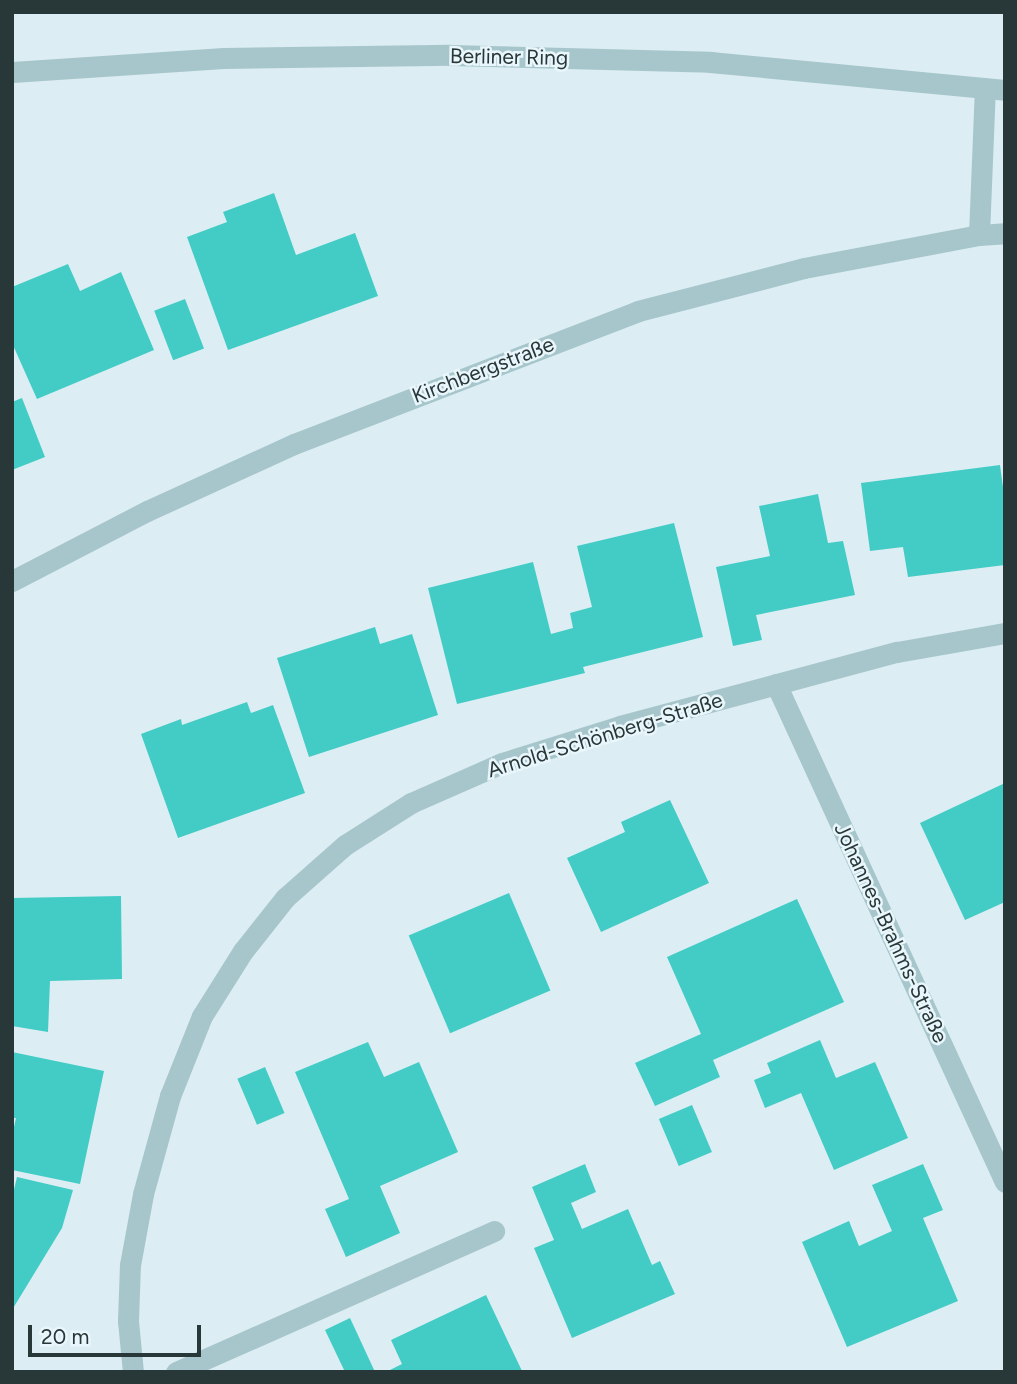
<!DOCTYPE html>
<meta charset="utf-8">
<style>
body{margin:0}
#map{position:relative;width:1017px;height:1384px;overflow:hidden;background:#dceef3;font-family:Figtree,sans-serif}
div>[style]{position:absolute}
[style*='--x']{left:calc(var(--x)*1px);top:calc(var(--y)*1px);width:calc(var(--w)*1px);rotate:calc(var(--a)*1deg)}
.building>*{inset:0;background:#42ccc5;transform-origin:0 0}
.minor>*{height:21px;margin:-10.5px;padding:0 10.5px;transform-origin:10.5px;border-radius:10.5px;background:#a7c6cc}
span{translate:-50% -50%;white-space:nowrap;text-align:center;line-height:1.15;-webkit-text-stroke:5px #e9f6fb;paint-order:stroke}
.street-label{font-size:21px;color:#283838}
.frame{position:absolute;inset:0;border:14px solid #283838;pointer-events:none}
.scale{position:absolute;left:28px;top:1325px;width:173px;height:32px;box-sizing:border-box;border:4px solid #283838;border-top:0;padding-left:9px;font-size:21px;line-height:24px;white-space:nowrap;color:#283838;-webkit-text-stroke:5px #e9f6fb;paint-order:stroke}
</style>
<div id="map">
<div class="building">
<i style="clip-path:polygon(274px 193px,296px 255px,355px 233px,378px 296px,228px 350px,187px 237px,227px 222px,223px 212px)"></i>
<i style="clip-path:polygon(68px 264px,80px 291px,121px 272px,154px 350px,37px 399px,12px 343px,12px 287px)"></i>
<i style="left:185px;top:299px;width:53px;height:33px;rotate:69deg"></i>
<i style="clip-path:polygon(22px 398px,45px 457px,12px 470px,12px 402px)"></i>
<i style="clip-path:polygon(1000px 465px,1005px 502px,1005px 565px,908px 577px,903px 547px,870px 551px,861px 483px)"></i>
<i style="clip-path:polygon(818px 494px,828px 543px,843px 541px,855px 595px,756px 615px,762px 640px,733px 646px,716px 567px,770px 556px,759px 506px)"></i>
<i style="clip-path:polygon(674px 523px,703px 637px,583px 667px,585px 673px,457px 704px,428px 588px,533px 562px,551px 634px,573px 628px,570px 613px,592px 607px,577px 546px)"></i>
<i style="clip-path:polygon(375px 627px,380px 644px,412px 634px,438px 715px,309px 757px,277px 658px)"></i>
<i style="clip-path:polygon(247px 702px,251px 713px,273px 705px,305px 793px,178px 838px,141px 734px,181px 719px,182px 725px)"></i>
<i style="clip-path:polygon(1005px 783px,1005px 902px,965px 920px,920px 823px)"></i>
<i style="clip-path:polygon(670px 800px,709px 883px,601px 932px,567px 858px,625px 832px,621px 822px)"></i>
<i style="left:509px;top:893px;width:106px;height:109px;rotate:67deg"></i>
<i style="clip-path:polygon(121px 896px,122px 979px,50px 981px,48px 1032px,12px 1026px,12px 898px)"></i>
<i style="clip-path:polygon(797px 899px,844px 1002px,713px 1060px,720px 1077px,655px 1106px,635px 1063px,701px 1034px,667px 957px)"></i>
<i style="clip-path:polygon(820px 1040px,836px 1078px,875px 1062px,908px 1138px,834px 1170px,801px 1093px,765px 1108px,754px 1080px,771px 1073px,767px 1063px)"></i>
<i style="clip-path:polygon(368px 1042px,384px 1077px,419px 1062px,458px 1152px,380px 1186px,400px 1233px,346px 1257px,325px 1209px,349px 1199px,295px 1072px)"></i>
<i style="clip-path:polygon(12px 1052px,104px 1071px,80px 1184px,12px 1170px,12px 1136px,16px 1118px,12px 1118px)"></i>
<i style="left:265px;top:1067px;width:50px;height:30px;rotate:67deg"></i>
<i style="left:692px;top:1105px;width:51px;height:36px;rotate:67deg"></i>
<i style="clip-path:polygon(585px 1164px,596px 1192px,571px 1203px,582px 1229px,628px 1209px,652px 1265px,660px 1261px,675px 1294px,572px 1338px,534px 1248px,554px 1240px,532px 1187px)"></i>
<i style="clip-path:polygon(923px 1164px,943px 1210px,923px 1218px,958px 1301px,847px 1347px,802px 1242px,849px 1221px,859px 1246px,892px 1231px,872px 1185px)"></i>
<i style="clip-path:polygon(17px 1177px,73px 1190px,62px 1228px,12px 1310px,12px 1198px)"></i>
<i style="clip-path:polygon(486px 1295px,522px 1371px,386px 1372px,402px 1364px,391px 1340px)"></i>
<i style="clip-path:polygon(350px 1318px,375px 1372px,345px 1372px,325px 1330px)"></i>
</div>
<div class="minor">
<i style="--x:12;--y:72;--w:212;--a:-3.8"></i>
<i style="--x:224;--y:58;--w:226;--a:-0.8"></i>
<i style="--x:450;--y:55;--w:260;--a:1.5"></i>
<i style="--x:710;--y:62;--w:296;--a:5.4"></i>
<i style="--x:979;--y:235;--w:147;--a:-87.7"></i>
<i style="--x:12;--y:581;--w:152;--a:-27.4"></i>
<i style="--x:147;--y:511;--w:162;--a:-24.5"></i>
<i style="--x:294;--y:444;--w:369;--a:-21.1"></i>
<i style="--x:638;--y:311;--w:171;--a:-14.5"></i>
<i style="--x:804;--y:268;--w:178;--a:-10.7"></i>
<i style="--x:979;--y:235;--w:26;--a:-4"></i>
<i style="--x:776;--y:684;--w:548;--a:65.31"></i>
<i style="--x:133;--y:1372;--w:51;--a:-95.6"></i>
<i style="--x:128;--y:1321;--w:56;--a:-88"></i>
<i style="--x:130;--y:1265;--w:72;--a:-79.6"></i>
<i style="--x:143;--y:1194;--w:102;--a:-74.6"></i>
<i style="--x:170;--y:1096;--w:86;--a:-68.2"></i>
<i style="--x:202;--y:1016;--w:77;--a:-57.8"></i>
<i style="--x:243;--y:951;--w:68;--a:-51.6"></i>
<i style="--x:285;--y:898;--w:80;--a:-41.5"></i>
<i style="--x:345;--y:845;--w:78;--a:-32.5"></i>
<i style="--x:411;--y:803;--w:99;--a:-23.7"></i>
<i style="--x:502;--y:763;--w:124;--a:-17.4"></i>
<i style="--x:620;--y:726;--w:287;--a:-15"></i>
<i style="--x:897;--y:652;--w:110;--a:-10"></i>
<i style="--x:176;--y:1372;--w:348;--a:-23.9"></i>
</div>
<div class="street-label">
<span style="left:509px;top:57px;rotate:1deg">Berliner Ring</span>
<span style="left:483px;top:370px;rotate:-21deg">Kirchbergstraße</span>
<span style="left:605px;top:735px;rotate:-17deg">Arnold-Schönberg-Straße</span>
<span style="left:891px;top:933px;rotate:65deg">Johannes-Brahms-Straße</span>
</div>
<div class="frame"></div>
<div class="scale">20 m</div>
</div>
